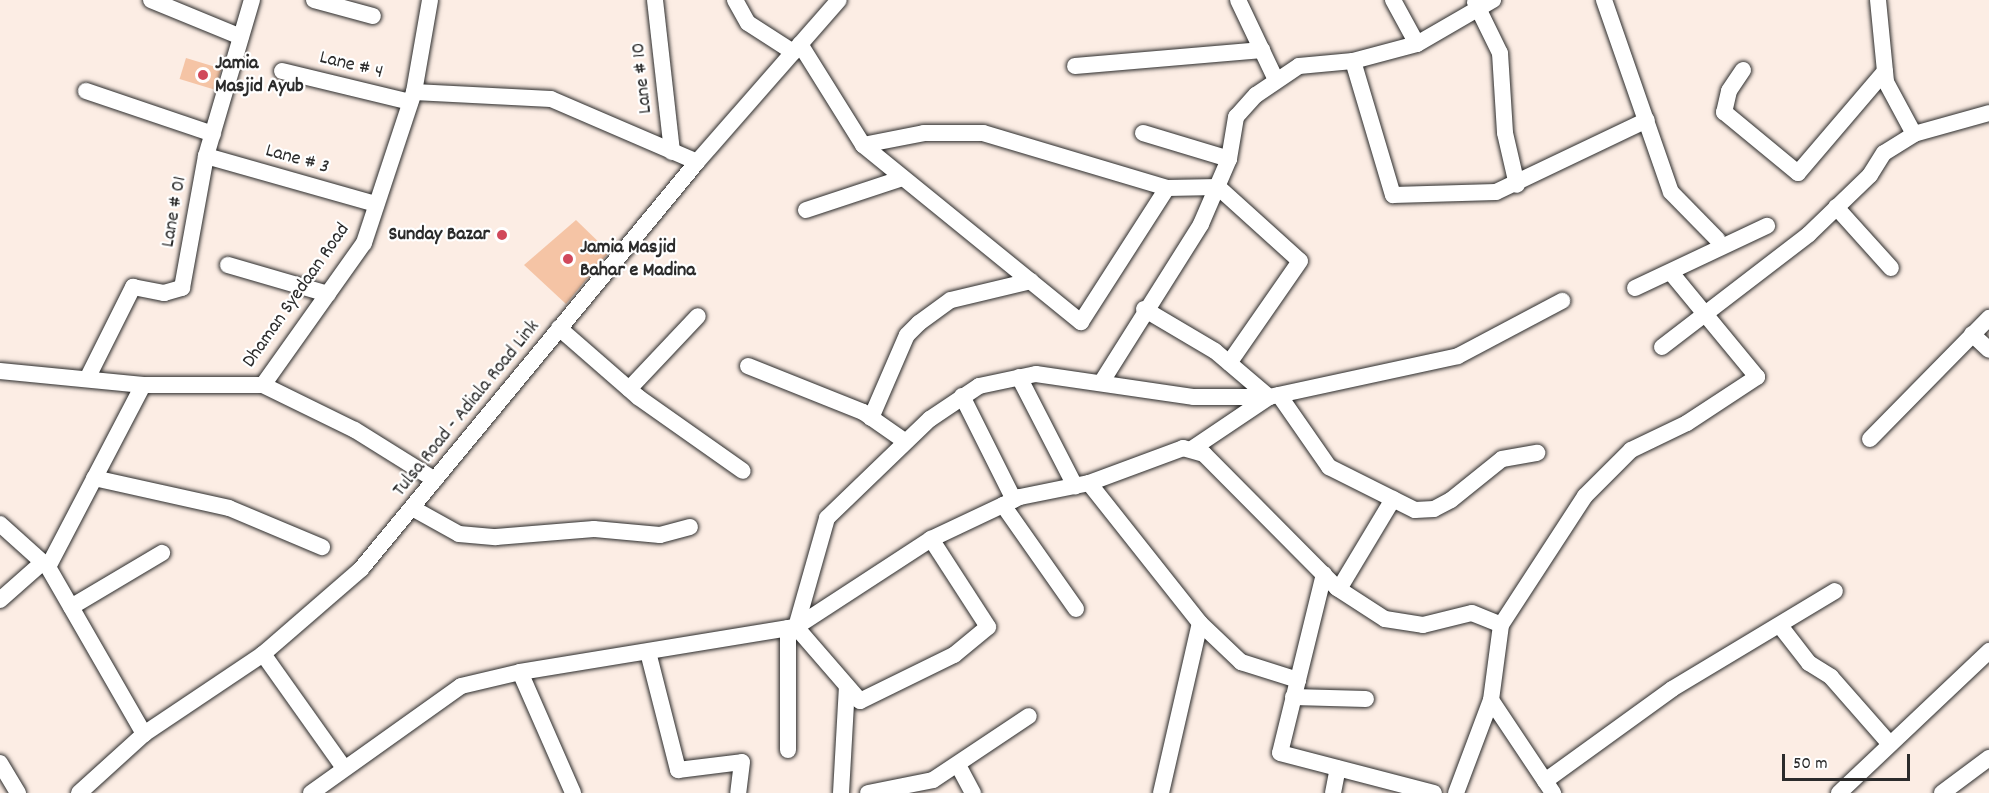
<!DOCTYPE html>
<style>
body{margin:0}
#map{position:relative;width:1989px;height:793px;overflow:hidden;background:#fcede4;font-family:Dekko,sans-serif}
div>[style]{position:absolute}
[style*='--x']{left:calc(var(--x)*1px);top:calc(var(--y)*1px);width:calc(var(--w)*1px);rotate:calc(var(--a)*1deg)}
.building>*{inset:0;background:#f5c4a5;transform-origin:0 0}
.roads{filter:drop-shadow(0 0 2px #2b2b2b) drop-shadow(0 0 2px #2b2b2b)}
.street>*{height:16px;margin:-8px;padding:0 8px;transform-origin:8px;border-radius:8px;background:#fff}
.dots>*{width:16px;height:16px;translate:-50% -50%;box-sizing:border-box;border:3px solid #fff;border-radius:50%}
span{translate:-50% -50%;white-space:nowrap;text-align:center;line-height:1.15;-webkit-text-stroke:4.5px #fff;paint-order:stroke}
.poi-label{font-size:20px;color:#2b2b2b;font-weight:700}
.left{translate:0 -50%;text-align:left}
.right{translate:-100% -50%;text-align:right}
.street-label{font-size:20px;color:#2b2b2b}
.scale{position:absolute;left:1782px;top:754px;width:128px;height:27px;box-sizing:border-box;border:3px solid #2b2b2b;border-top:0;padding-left:8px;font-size:18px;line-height:21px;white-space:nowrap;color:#2b2b2b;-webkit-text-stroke:4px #fff;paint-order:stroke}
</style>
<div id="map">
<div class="building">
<i style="left:186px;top:58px;width:37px;height:22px;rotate:17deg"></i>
<i style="clip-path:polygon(576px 220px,609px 252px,566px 304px,524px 265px)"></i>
</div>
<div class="roads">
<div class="street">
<i style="--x:151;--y:0;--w:97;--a:22.3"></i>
<i style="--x:314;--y:0;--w:61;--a:15.2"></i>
<i style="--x:655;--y:0;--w:153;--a:83.6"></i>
<i style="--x:735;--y:0;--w:26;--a:61"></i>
<i style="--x:748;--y:23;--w:54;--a:32.8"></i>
<i style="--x:1238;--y:0;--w:89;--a:64.6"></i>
<i style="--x:1393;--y:0;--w:50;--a:61.4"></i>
<i style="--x:1604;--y:0;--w:203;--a:70.8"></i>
<i style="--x:1671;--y:192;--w:66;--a:45.6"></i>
<i style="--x:1878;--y:0;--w:82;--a:84.4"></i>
<i style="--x:1886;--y:82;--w:59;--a:61.7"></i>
<i style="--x:1475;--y:2;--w:57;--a:63.9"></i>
<i style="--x:1500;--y:53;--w:80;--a:86.4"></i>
<i style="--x:1505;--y:133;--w:53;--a:77"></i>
<i style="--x:800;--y:44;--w:119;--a:58"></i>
<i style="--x:863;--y:145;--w:281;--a:39.1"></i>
<i style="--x:1081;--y:322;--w:159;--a:-57.3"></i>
<i style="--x:1353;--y:61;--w:140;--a:73.4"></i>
<i style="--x:1393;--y:195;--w:103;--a:-1.7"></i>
<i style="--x:1496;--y:192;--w:167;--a:-25.5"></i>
<i style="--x:1075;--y:66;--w:188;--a:-4.9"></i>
<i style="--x:1743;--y:70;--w:25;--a:124"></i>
<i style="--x:1729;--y:91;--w:22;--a:103"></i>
<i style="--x:1724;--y:112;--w:96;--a:39.5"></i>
<i style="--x:1798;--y:173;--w:134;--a:-49.5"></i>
<i style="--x:282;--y:71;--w:132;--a:13.6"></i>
<i style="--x:86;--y:91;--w:134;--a:18.7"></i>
<i style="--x:414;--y:92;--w:93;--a:-80.1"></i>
<i style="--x:1143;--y:133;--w:90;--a:16.8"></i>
<i style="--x:863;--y:145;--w:62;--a:-11.1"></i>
<i style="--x:924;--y:133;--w:59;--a:0"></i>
<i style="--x:983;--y:133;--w:192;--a:16.6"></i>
<i style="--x:1167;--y:188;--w:51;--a:-1.1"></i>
<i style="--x:1218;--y:187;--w:110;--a:42.1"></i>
<i style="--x:1300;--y:261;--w:124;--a:124.8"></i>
<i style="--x:206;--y:156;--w:177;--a:15.8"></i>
<i style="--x:1836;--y:207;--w:82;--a:48"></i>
<i style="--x:806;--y:210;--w:102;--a:-18.3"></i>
<i style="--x:228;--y:265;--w:104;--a:16.2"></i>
<i style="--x:1635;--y:288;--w:146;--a:-25.2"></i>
<i style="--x:1144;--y:309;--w:82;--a:30.6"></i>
<i style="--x:1215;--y:351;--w:71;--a:40.4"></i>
<i style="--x:1269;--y:397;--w:92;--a:146.1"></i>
<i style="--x:559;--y:328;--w:105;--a:41.1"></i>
<i style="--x:638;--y:397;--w:128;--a:35.2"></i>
<i style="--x:1972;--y:334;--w:23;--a:43"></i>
<i style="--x:1662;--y:347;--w:185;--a:-37.5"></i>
<i style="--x:1809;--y:234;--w:85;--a:-44"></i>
<i style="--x:1870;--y:175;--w:26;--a:-58"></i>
<i style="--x:1884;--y:153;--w:36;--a:-32"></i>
<i style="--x:1914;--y:134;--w:78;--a:-15.6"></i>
<i style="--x:748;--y:366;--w:124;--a:21.8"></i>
<i style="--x:863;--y:412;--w:52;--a:34.9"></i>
<i style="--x:0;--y:371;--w:144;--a:5.6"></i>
<i style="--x:143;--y:385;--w:120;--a:0"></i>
<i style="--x:263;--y:385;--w:174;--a:-54.6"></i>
<i style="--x:364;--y:243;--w:159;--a:-71.7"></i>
<i style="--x:414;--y:92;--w:137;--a:2.9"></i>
<i style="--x:551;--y:99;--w:159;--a:23.3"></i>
<i style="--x:88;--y:377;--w:101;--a:-63.4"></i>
<i style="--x:133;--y:287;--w:32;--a:11"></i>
<i style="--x:164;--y:293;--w:19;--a:-16"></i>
<i style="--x:182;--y:288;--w:134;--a:-79.7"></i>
<i style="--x:206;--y:156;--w:163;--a:-73.6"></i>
<i style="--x:1019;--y:377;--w:123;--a:62.8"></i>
<i style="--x:1101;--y:383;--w:188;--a:-57.8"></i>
<i style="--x:1201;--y:224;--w:71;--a:-66.7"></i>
<i style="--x:1229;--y:159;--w:43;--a:-80.5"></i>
<i style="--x:1236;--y:117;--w:30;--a:-48"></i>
<i style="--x:1256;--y:95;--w:52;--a:-34"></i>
<i style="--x:1299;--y:66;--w:54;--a:-5.3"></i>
<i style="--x:1353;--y:61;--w:66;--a:-14.9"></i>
<i style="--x:1417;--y:44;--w:88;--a:-30.1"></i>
<i style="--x:263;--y:385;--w:102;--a:26.1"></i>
<i style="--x:355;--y:430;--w:94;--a:32"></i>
<i style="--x:629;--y:389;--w:100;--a:-46.6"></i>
<i style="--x:1279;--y:395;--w:88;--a:55.2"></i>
<i style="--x:1329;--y:467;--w:96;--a:26.6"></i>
<i style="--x:1415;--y:510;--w:19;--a:-3"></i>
<i style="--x:1434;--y:509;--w:19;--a:-28"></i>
<i style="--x:1451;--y:500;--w:65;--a:-38.8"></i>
<i style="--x:1502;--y:459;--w:36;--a:-10"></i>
<i style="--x:962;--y:396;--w:116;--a:63.4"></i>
<i style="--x:871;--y:418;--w:90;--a:-66.6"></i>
<i style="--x:907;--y:335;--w:17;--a:-45"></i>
<i style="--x:919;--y:323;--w:39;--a:-36"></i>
<i style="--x:951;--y:300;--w:82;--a:-13.4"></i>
<i style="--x:1870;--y:439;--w:170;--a:-45.5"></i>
<i style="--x:94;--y:478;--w:138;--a:12.5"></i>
<i style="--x:229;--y:508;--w:101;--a:22.8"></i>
<i style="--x:1089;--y:483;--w:179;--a:51.6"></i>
<i style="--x:1200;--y:623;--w:57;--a:43.6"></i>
<i style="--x:1241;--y:662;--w:60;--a:17.5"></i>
<i style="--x:1003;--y:505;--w:127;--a:54.9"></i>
<i style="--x:414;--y:509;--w:51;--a:29.1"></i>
<i style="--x:459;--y:534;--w:37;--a:5"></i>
<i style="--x:496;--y:537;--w:98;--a:-4.7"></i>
<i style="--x:594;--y:529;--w:66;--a:5.2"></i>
<i style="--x:660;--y:535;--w:31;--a:-15"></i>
<i style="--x:0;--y:524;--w:64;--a:41.9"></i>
<i style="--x:48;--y:567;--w:193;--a:60.1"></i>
<i style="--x:48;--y:567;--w:205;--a:-62.4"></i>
<i style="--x:1324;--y:574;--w:184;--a:103.8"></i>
<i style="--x:1280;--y:753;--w:159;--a:14.6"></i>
<i style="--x:1339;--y:589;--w:105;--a:-59"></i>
<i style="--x:0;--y:600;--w:57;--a:-41.5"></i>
<i style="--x:71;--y:607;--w:106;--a:-30.7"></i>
<i style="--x:796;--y:627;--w:113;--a:-74.1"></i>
<i style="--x:827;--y:518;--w:143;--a:-43.9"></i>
<i style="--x:930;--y:419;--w:59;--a:-34"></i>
<i style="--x:979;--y:386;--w:58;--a:-11.9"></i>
<i style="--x:1036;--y:374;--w:160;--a:8.3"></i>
<i style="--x:1194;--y:397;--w:75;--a:0"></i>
<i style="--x:1269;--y:397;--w:193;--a:-12.2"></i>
<i style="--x:1458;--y:356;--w:118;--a:-27.9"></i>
<i style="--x:796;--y:627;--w:161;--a:-33.1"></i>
<i style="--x:931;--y:539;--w:98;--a:-25.3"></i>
<i style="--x:1020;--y:497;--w:70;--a:-11.5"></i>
<i style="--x:1089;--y:483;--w:100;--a:-20.4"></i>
<i style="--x:1183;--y:448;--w:22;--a:16"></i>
<i style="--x:1204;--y:454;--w:189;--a:45.2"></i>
<i style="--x:1337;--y:588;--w:57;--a:32.9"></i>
<i style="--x:1385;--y:619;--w:38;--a:9"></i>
<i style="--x:1423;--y:625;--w:50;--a:-13.8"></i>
<i style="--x:1472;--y:613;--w:31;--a:22"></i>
<i style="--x:1781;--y:627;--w:46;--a:52.1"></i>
<i style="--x:1809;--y:663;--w:26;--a:32"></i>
<i style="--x:1831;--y:677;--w:88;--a:48.7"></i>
<i style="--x:648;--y:652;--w:122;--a:75.7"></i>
<i style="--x:678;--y:770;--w:64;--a:-7.1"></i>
<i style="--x:742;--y:762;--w:31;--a:97"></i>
<i style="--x:263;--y:654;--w:140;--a:54.6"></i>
<i style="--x:520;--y:672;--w:132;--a:66.3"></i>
<i style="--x:1293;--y:697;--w:73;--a:1.6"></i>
<i style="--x:1491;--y:700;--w:112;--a:56.3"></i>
<i style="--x:788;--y:750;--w:122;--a:-90"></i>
<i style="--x:0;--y:763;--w:35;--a:59"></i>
<i style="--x:958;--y:765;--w:32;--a:62"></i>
<i style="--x:1545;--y:781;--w:157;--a:-35.9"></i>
<i style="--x:1672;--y:689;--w:190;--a:-31"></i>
<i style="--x:79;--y:793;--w:88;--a:-42.2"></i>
<i style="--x:144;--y:734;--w:143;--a:-33.9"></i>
<i style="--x:263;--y:654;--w:130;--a:-40.9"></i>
<i style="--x:361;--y:569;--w:528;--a:-50.46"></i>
<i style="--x:697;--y:162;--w:215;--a:-48.8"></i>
<i style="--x:311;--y:793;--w:184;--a:-35.5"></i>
<i style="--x:461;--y:686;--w:61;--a:-13.3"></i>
<i style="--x:520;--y:672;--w:280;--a:-9.3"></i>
<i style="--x:796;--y:627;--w:98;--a:49.1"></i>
<i style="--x:860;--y:701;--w:105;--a:-26.1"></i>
<i style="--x:954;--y:655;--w:44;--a:-39.5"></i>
<i style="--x:988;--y:627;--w:105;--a:-122.9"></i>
<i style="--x:841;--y:793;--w:106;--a:-86.8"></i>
<i style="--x:868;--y:793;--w:66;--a:-11.3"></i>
<i style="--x:933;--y:780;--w:115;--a:-33.7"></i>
<i style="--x:1161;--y:793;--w:174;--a:-77.1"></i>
<i style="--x:1333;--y:793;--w:25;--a:-79"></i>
<i style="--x:1456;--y:793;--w:99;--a:-69.4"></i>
<i style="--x:1491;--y:700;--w:76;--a:-82.4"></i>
<i style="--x:1501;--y:625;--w:154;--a:-56.9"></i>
<i style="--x:1585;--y:496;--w:65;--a:-45"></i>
<i style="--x:1631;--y:450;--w:62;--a:-25.7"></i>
<i style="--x:1687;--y:423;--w:84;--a:-33.3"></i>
<i style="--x:1757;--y:377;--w:134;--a:-129.5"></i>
<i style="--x:1839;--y:793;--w:207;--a:-43.4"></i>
<i style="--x:1942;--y:793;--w:59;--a:-36.7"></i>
</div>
</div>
<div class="dots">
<i style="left:203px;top:75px;background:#d1495b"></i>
<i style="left:502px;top:235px;background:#d1495b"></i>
<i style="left:568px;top:259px;background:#d1495b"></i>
</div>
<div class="poi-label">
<span class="left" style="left:215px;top:76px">Jamia<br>Masjid Ayub</span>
<span class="right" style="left:490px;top:235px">Sunday Bazar</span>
<span class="left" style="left:580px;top:260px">Jamia Masjid<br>Bahar e Madina</span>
</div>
<div class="street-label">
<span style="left:351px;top:66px;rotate:14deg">Lane # 4</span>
<span style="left:643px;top:78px;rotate:-96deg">Lane # 10</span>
<span style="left:297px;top:160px;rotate:16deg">Lane # 3</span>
<span style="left:175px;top:212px;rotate:-80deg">Lane # 01</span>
<span style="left:297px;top:296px;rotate:-55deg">Dhaman Syedaan Road</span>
<span style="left:467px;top:409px;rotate:-51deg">Tulsa Road - Adiala Road Link</span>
</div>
<div class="scale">50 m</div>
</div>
